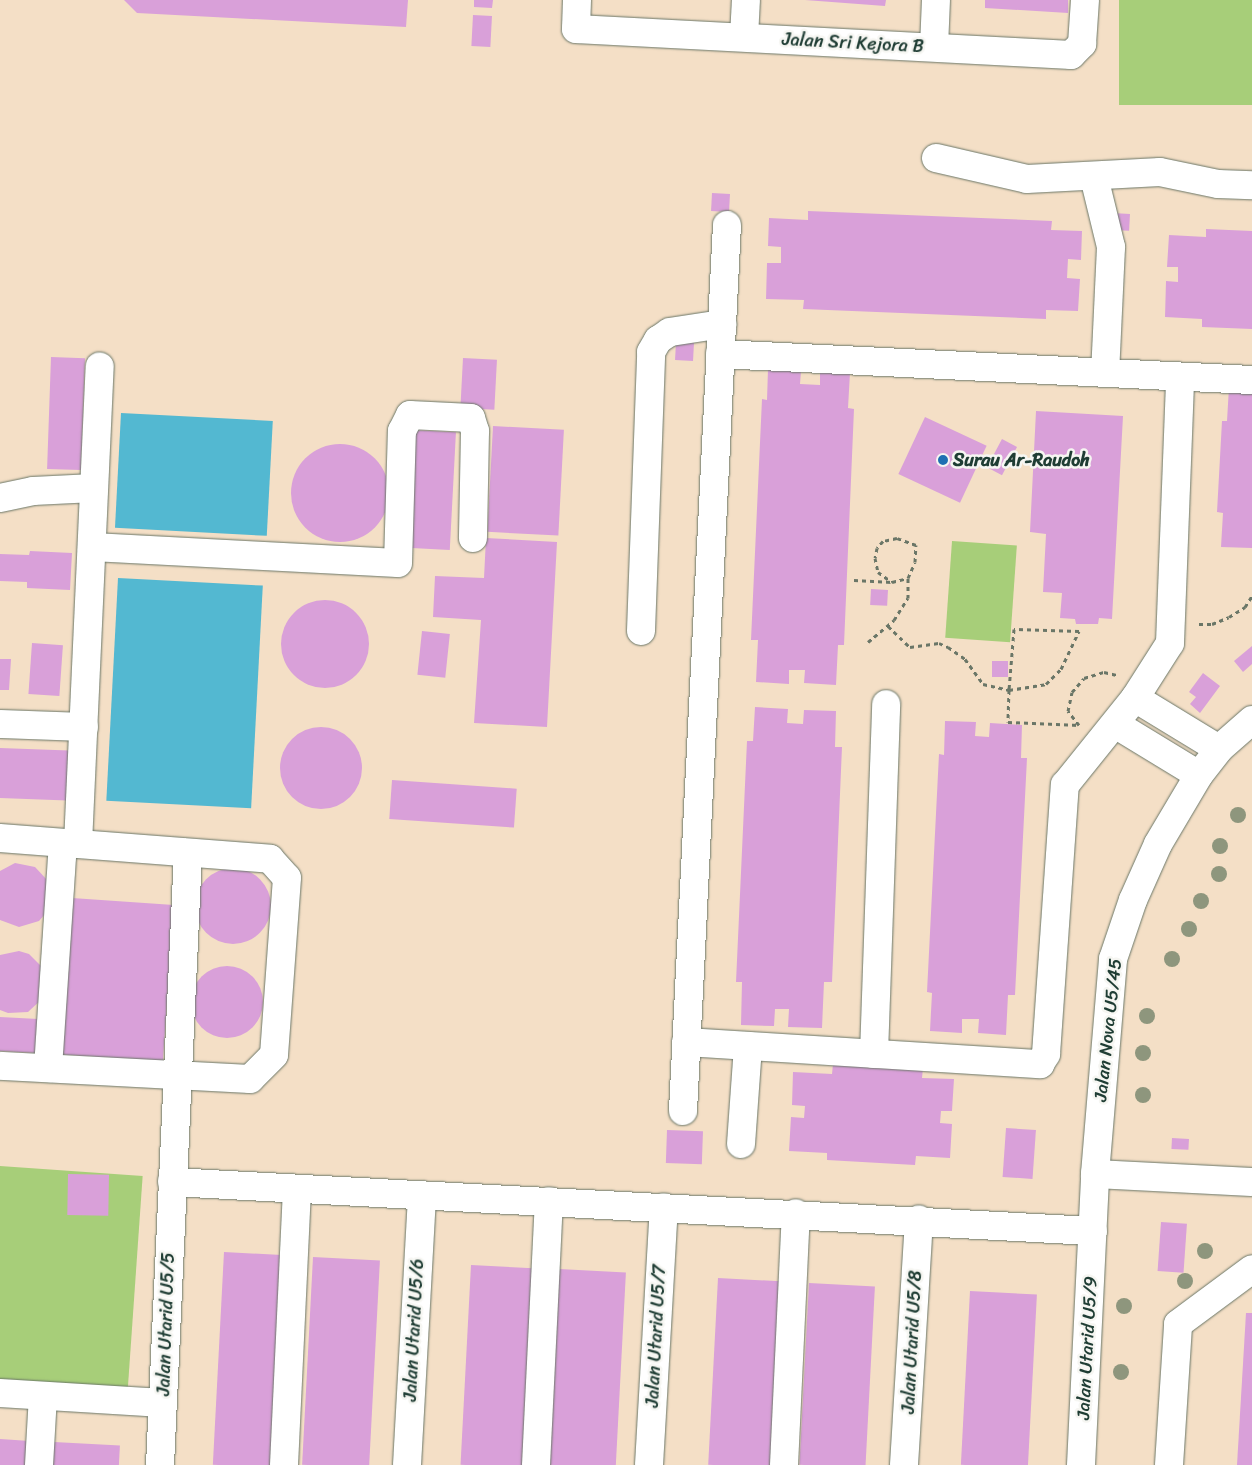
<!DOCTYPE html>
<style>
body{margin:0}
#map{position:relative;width:1252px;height:1465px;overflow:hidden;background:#f4dfc6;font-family:Sriracha,sans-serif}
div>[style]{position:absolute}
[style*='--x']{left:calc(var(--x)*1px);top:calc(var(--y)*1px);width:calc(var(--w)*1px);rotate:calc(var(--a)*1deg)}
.green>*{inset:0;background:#a7ce79;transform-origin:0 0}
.water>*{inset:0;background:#53b8d1;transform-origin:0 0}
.building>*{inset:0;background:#d9a0d9;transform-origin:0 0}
.round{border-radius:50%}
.path>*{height:3px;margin-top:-1.5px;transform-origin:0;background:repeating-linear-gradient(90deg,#6a7667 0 4px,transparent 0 8px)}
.roads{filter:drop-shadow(0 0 1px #6a7667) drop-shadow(0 0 1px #6a7667)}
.minor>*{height:28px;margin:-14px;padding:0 14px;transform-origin:14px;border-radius:14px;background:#fff}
.trees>*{width:16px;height:16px;margin:-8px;border-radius:50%;background:#8e967d}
.dots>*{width:14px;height:14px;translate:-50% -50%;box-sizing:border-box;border:2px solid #f6f6f2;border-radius:50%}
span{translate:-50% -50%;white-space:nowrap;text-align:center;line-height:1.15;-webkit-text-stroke:5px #f6f6f2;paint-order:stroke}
.street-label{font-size:18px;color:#1f3d34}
.poi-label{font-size:18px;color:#1f3d34;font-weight:700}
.left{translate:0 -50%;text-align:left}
</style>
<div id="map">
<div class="green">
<i style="left:1119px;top:0;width:133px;height:105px"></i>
<i style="left:952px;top:541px;width:65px;height:97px;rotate:4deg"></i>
<i style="left:0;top:1166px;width:143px;height:217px;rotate:4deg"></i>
</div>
<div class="water">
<i style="left:121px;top:413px;width:152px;height:115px;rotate:3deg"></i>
<i style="left:118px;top:578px;width:145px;height:223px;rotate:3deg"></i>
</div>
<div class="building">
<i style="clip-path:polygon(124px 0,408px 0,406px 27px,137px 13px)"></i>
<i style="clip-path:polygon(474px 0,493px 0,492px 8px,474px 7px)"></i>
<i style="clip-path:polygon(805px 0,886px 0,885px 6px)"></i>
<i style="clip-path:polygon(985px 0,1068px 0,1068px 13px,985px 8px)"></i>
<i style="left:473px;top:15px;width:19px;height:31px;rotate:3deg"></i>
<i style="left:712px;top:193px;width:18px;height:18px;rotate:3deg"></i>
<i style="clip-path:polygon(808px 211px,1052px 221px,1051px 230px,1082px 231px,1081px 260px,1068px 259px,1067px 278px,1080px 279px,1078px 311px,1046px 310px,1046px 319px,803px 309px,804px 300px,766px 299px,767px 263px,781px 263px,781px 247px,768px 246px,769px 218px,808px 220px)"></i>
<i style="left:1113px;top:213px;width:17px;height:17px;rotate:3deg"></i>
<i style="clip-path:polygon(1206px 229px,1252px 231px,1252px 329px,1202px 327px,1202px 319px,1165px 317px,1166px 281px,1178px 282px,1178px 267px,1167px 267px,1169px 235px,1206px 237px)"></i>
<i style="left:676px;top:342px;width:18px;height:18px;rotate:3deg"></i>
<i style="left:51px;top:357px;width:34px;height:112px;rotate:2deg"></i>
<i style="left:463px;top:358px;width:34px;height:50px;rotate:3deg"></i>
<i style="clip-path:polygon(768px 369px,801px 371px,800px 384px,820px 385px,820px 372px,850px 373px,848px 408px,854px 409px,844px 645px,838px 645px,836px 685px,804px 683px,805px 670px,789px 670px,789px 684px,756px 682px,758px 640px,751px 640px,762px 399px,767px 400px)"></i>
<i style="clip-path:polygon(1229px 387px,1252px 389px,1252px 548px,1221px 547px,1223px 513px,1217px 512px,1222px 421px,1227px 421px)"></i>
<i style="clip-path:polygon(1036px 411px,1123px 416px,1112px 619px,1099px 618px,1098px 624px,1076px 624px,1075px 619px,1060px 618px,1062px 593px,1043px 592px,1046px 534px,1030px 532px)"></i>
<i style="left:925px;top:417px;width:68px;height:63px;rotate:25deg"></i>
<i style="left:493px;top:426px;width:71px;height:106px;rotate:3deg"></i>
<i style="left:413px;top:430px;width:43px;height:118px;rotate:3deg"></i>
<i style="left:1002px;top:439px;width:17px;height:32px;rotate:28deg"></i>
<i class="round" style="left:291px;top:444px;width:98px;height:98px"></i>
<i style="clip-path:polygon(486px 538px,557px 542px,547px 727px,474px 723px,481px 620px,433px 617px,435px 576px,484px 578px)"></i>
<i style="clip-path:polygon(30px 551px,72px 553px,70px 590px,27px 588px,27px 582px,0 581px,0 554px,29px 555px)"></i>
<i style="left:871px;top:589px;width:17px;height:16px;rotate:3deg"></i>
<i class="round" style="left:281px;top:600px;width:88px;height:88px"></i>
<i style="left:422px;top:631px;width:28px;height:44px;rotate:6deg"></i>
<i style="left:32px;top:643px;width:31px;height:51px;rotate:4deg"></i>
<i style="clip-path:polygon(1252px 646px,1252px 664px,1243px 672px,1234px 661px)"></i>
<i style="clip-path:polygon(0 659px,11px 659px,9px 690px,0 690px)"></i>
<i style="left:992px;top:661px;width:16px;height:16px"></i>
<i style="clip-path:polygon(1203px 673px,1220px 686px,1200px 713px,1190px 704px,1196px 697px,1189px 692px)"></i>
<i style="clip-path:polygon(755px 707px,788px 709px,787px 723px,803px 724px,804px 710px,836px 711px,835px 747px,842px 747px,832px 982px,824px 982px,822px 1028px,788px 1027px,789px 1009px,775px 1009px,774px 1026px,741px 1025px,742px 982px,736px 982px,747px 741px,753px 741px)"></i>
<i style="clip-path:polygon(945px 721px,976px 722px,975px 736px,989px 737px,990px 723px,1022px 725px,1021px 758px,1027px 758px,1015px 995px,1008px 995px,1006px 1035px,978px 1033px,979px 1019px,962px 1019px,962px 1033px,930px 1031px,932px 993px,927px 992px,939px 754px,944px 755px)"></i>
<i class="round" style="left:280px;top:727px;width:82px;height:82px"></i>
<i style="left:0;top:748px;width:69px;height:50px;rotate:2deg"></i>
<i style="left:392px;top:780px;width:125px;height:39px;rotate:4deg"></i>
<i style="clip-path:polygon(15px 863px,35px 867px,49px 882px,46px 913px,39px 921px,19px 927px,0 920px,0 871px)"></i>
<i class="round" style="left:195px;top:868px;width:76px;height:76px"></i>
<i style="left:72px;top:898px;width:102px;height:157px;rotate:4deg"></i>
<i style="clip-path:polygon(19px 951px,29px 954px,44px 969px,43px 998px,28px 1012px,8px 1013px,0 1010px,0 955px)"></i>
<i class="round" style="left:191px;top:966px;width:72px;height:72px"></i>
<i style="left:0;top:1017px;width:43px;height:34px;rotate:3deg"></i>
<i style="clip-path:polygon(833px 1064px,923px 1068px,922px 1078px,954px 1079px,952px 1111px,941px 1111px,940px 1123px,952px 1124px,950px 1158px,916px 1156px,915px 1165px,827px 1160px,827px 1153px,789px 1151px,791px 1117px,804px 1118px,805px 1106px,792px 1105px,793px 1072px,832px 1074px)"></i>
<i style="left:1006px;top:1128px;width:30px;height:49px;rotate:4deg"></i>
<i style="left:667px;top:1130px;width:36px;height:33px;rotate:2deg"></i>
<i style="left:1172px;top:1138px;width:17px;height:11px;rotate:3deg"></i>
<i style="left:68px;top:1174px;width:41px;height:41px;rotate:1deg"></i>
<i style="left:1161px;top:1222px;width:26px;height:49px;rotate:4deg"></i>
<i style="left:224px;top:1252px;width:67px;height:213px;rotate:3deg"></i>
<i style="left:313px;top:1257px;width:67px;height:208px;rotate:3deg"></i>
<i style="left:471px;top:1265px;width:67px;height:200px;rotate:3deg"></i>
<i style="left:559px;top:1269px;width:67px;height:196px;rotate:3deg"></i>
<i style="left:718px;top:1278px;width:67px;height:187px;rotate:3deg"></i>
<i style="left:809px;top:1283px;width:66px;height:182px;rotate:3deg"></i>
<i style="left:970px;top:1291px;width:67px;height:174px;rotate:3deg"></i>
<i style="clip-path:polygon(1246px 1313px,1252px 1313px,1252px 1465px,1237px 1465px)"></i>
<i style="left:0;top:1439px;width:30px;height:26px;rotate:4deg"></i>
<i style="left:54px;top:1442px;width:66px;height:23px;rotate:3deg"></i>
</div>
<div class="path">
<i style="--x:854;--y:580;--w:38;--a:3"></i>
<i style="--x:1199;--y:624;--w:13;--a:0"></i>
<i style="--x:1212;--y:624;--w:18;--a:-22"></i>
<i style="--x:1229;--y:617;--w:19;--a:-32"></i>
<i style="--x:1245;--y:607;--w:13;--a:-58"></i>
<i style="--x:888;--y:626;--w:30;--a:44"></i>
<i style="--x:910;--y:647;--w:29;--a:-8"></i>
<i style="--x:939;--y:643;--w:10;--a:24"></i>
<i style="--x:948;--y:647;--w:21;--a:35"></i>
<i style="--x:965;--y:659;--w:31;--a:54"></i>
<i style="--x:983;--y:684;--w:27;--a:13"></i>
<i style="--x:1009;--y:690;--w:37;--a:-9"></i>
<i style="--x:1046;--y:684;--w:21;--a:-45"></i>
<i style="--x:1061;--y:669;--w:42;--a:-64.7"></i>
<i style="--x:1079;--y:631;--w:65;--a:-178.2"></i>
<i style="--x:1014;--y:629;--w:61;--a:94.7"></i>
<i style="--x:1009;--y:690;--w:32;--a:92"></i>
<i style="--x:1008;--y:722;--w:71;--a:2.4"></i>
<i style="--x:1079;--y:725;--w:18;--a:-128"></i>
<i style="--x:1068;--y:711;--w:19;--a:-78"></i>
<i style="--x:1072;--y:692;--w:18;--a:-49"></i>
<i style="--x:1084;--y:678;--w:21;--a:-17"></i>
<i style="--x:1104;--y:672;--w:13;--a:13"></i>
<i style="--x:868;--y:642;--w:34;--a:-40"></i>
<i style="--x:894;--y:620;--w:26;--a:-58"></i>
<i style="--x:908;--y:598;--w:20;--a:-90"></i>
<i style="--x:908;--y:578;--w:17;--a:-66"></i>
<i style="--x:915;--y:562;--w:17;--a:-87"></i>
<i style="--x:916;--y:545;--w:20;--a:-160"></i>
<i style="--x:897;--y:538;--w:14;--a:168"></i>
<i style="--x:883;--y:541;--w:9;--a:131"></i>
<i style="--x:877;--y:548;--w:10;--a:101"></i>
<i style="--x:875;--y:558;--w:14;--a:78"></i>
<i style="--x:878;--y:572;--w:17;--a:36"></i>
<i style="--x:892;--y:582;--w:16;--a:-14"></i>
</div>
<div class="roads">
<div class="minor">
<i style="--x:577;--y:0;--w:29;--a:92"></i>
<i style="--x:576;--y:29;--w:496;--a:3"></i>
<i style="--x:1071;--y:55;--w:16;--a:-45"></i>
<i style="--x:1082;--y:44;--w:44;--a:-86.1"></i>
<i style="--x:744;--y:37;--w:37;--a:-87"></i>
<i style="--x:934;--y:47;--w:47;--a:-87.6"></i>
<i style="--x:936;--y:158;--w:93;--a:13"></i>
<i style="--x:1027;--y:179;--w:133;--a:-3"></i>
<i style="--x:1160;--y:172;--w:59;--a:11.7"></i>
<i style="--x:1218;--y:184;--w:34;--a:2"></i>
<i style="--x:1094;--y:177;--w:72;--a:76.3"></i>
<i style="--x:1111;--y:247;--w:126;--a:92.7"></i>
<i style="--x:720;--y:354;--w:533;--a:2.8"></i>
<i style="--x:0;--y:498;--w:34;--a:-12"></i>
<i style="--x:33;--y:491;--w:61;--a:-2.8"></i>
<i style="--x:92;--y:547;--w:306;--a:3"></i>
<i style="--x:398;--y:563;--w:132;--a:-88.3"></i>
<i style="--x:402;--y:431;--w:18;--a:-63"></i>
<i style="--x:410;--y:415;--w:61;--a:2.8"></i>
<i style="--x:471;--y:418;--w:14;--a:73"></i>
<i style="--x:475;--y:431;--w:107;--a:91.1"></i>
<i style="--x:641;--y:631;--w:279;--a:-87.9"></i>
<i style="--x:651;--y:352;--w:14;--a:-60"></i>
<i style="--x:658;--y:340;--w:14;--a:-34"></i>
<i style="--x:670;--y:332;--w:53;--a:-8.7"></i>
<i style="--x:1135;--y:698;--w:98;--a:31.3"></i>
<i style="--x:0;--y:724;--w:84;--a:2"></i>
<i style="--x:1115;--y:724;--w:98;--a:31.3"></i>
<i style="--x:0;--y:838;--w:271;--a:4.4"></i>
<i style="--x:270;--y:859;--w:25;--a:48"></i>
<i style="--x:287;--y:878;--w:177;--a:94.2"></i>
<i style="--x:274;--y:1055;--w:34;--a:135"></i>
<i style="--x:250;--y:1079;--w:250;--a:-177"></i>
<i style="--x:78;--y:844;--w:478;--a:-87.4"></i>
<i style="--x:686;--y:1042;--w:355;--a:3.6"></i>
<i style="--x:1040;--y:1064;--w:12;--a:-59"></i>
<i style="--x:1046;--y:1054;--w:270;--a:-86"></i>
<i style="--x:1065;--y:785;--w:112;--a:-51.2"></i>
<i style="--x:1135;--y:698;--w:65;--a:-57.5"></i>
<i style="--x:1170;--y:643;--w:266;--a:-87.8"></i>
<i style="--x:874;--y:1054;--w:350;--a:-88"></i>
<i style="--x:48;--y:1068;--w:225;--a:-86.2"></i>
<i style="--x:683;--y:1111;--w:887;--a:-87.16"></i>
<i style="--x:741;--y:1144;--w:98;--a:-85.9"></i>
<i style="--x:1095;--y:1174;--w:157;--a:2.9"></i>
<i style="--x:172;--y:1182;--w:922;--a:3.05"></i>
<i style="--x:0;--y:1393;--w:163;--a:3.5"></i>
<i style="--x:39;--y:1465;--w:69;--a:-86.7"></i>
<i style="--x:160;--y:1465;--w:613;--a:-87.38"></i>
<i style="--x:284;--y:1465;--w:276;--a:-87.3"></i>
<i style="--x:407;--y:1465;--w:270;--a:-86.8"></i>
<i style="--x:536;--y:1465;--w:264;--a:-87.2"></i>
<i style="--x:649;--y:1465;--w:258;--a:-86.7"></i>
<i style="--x:784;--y:1465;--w:252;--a:-87.3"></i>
<i style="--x:904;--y:1465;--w:246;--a:-86.5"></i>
<i style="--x:1081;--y:1465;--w:291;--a:-87.2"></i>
<i style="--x:1095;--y:1174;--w:216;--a:-85.2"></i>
<i style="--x:1113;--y:959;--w:62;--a:-71.3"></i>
<i style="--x:1133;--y:900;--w:61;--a:-65.9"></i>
<i style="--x:1158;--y:844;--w:80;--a:-59.3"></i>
<i style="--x:1199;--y:775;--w:33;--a:-52"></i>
<i style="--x:1219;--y:749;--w:44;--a:-41.3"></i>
<i style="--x:1169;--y:1465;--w:141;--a:-86.3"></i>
<i style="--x:1178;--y:1324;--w:92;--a:-36.6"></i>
</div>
</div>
<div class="trees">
<i style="left:1238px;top:815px"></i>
<i style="left:1220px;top:846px"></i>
<i style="left:1219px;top:874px"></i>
<i style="left:1201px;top:901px"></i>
<i style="left:1189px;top:929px"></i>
<i style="left:1172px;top:959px"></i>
<i style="left:1147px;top:1016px"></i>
<i style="left:1143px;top:1053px"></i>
<i style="left:1143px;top:1095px"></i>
<i style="left:1205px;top:1251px"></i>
<i style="left:1185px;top:1281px"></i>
<i style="left:1124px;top:1306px"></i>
<i style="left:1121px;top:1372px"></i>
</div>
<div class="dots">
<i style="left:943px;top:460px;background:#1f6fb2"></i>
</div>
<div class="street-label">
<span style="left:853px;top:43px;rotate:3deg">Jalan Sri Kejora B</span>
<span style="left:1108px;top:1030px;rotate:-84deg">Jalan Nova U5/45</span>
<span style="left:166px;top:1324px;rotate:-88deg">Jalan Utarid U5/5</span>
<span style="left:414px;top:1330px;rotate:-87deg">Jalan Utarid U5/6</span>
<span style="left:656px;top:1336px;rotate:-87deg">Jalan Utarid U5/7</span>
<span style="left:912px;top:1342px;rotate:-87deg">Jalan Utarid U5/8</span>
<span style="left:1087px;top:1348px;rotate:-87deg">Jalan Utarid U5/9</span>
</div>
<div class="poi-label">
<span class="left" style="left:953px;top:460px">Surau Ar-Raudoh</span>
</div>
</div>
